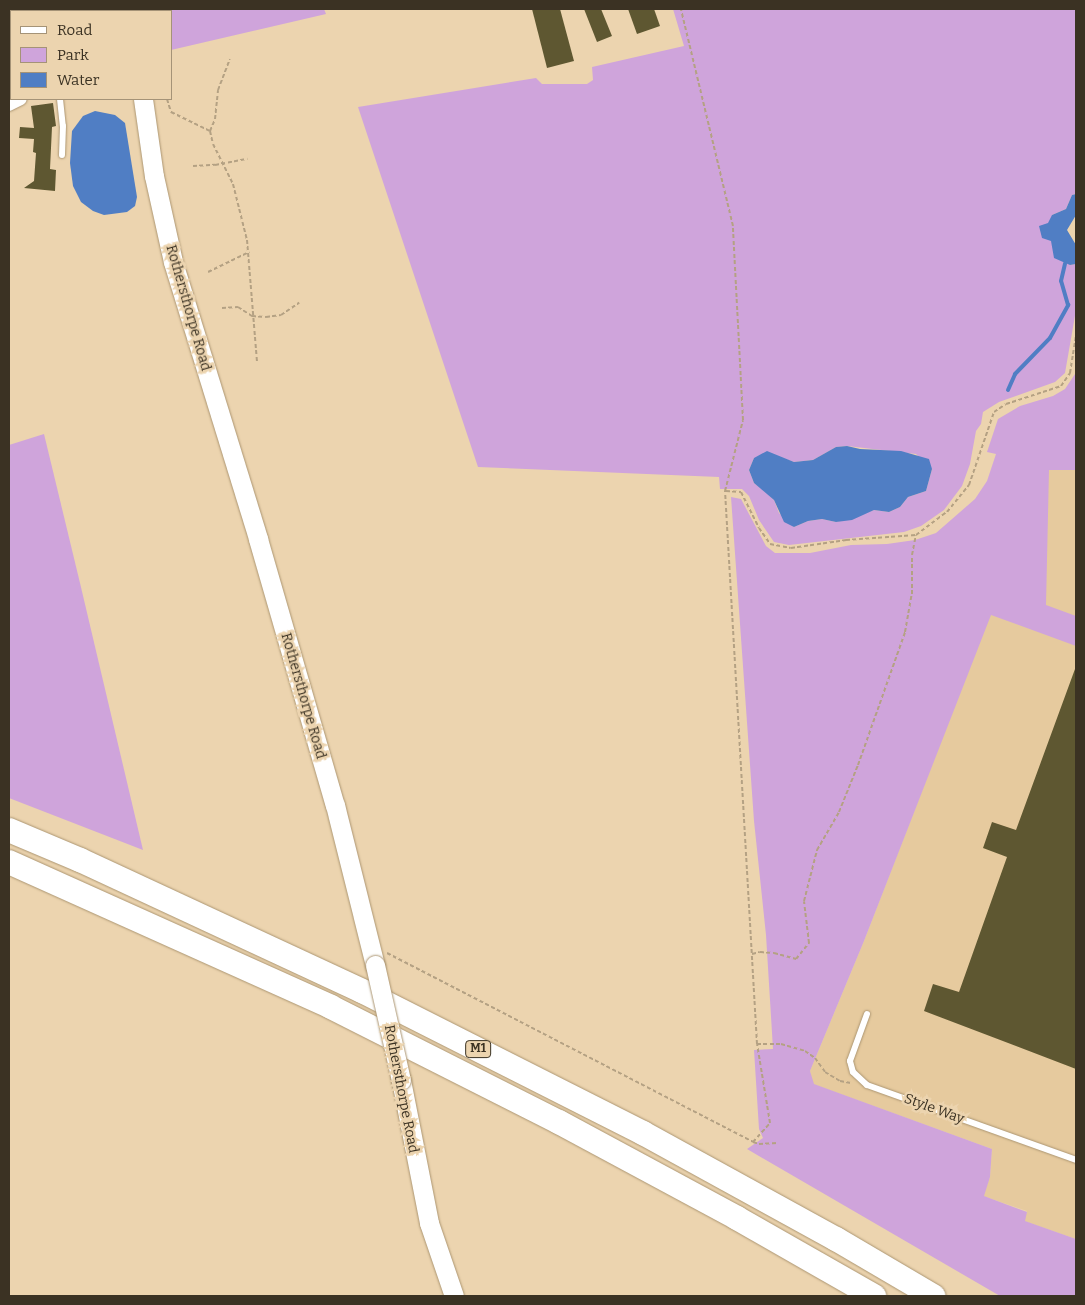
<!DOCTYPE html>
<style>
body{margin:0}
#map{position:relative;width:1085px;height:1305px;overflow:hidden;background:#ecd4af;font-family:Bitter,serif}
div>[style]{position:absolute}
[style*='--x']{left:calc(var(--x)*1px);top:calc(var(--y)*1px);width:calc(var(--w)*1px);rotate:calc(var(--a)*1deg)}
.built>*{inset:0;background:#e6ca9e}
.green>*{inset:0;background:#cfa4db}
.water>*{inset:0;background:#507ec4}
.stream>*{height:4px;margin:-2px;padding:0 2px;transform-origin:2px;border-radius:2px;background:#507ec4}
.building>*{inset:0;background:#5e5731}
.path>*{height:2px;margin-top:-1px;transform-origin:0;background:repeating-linear-gradient(90deg,#b4a183 0 4px,transparent 0 6.5px)}
.roads{filter:drop-shadow(0 0 1px #ac9672) drop-shadow(0 0 1px #ac9672)}
.lane>*{height:6px;margin:-3px;padding:0 3px;transform-origin:3px;border-radius:3px;background:#fff}
.street>*{height:12px;margin:-6px;padding:0 6px;transform-origin:6px;border-radius:6px;background:#fff}
.secondary>*{height:19px;margin:-9.5px;padding:0 9.5px;transform-origin:9.5px;border-radius:9.5px;background:#fff}
.highway>*{height:24px;margin:-12px;padding:0 12px;transform-origin:12px;border-radius:12px;background:#fff}
.bridges{filter:drop-shadow(0 0 1px #ac9672) drop-shadow(0 0 1px #ac9672)}
.secondary-bridge>*{height:19px;margin:-9.5px;padding:0 9.5px;transform-origin:9.5px;border-radius:9.5px;background:#fff}
span{translate:-50% -50%;white-space:nowrap;text-align:center;line-height:1.15;-webkit-text-stroke:5px #ecd4af;paint-order:stroke}
.shield-label span{padding:1px 4px;background:#ecd4af;border:1px solid;border-radius:4px;-webkit-text-stroke-width:0}
.shield-label{font-size:12px;color:#3b3223;font-weight:700}
.street-label{font-size:14px;color:#3b3223}
.frame{position:absolute;inset:0;border:10px solid #3b3223;pointer-events:none}
.legend{position:absolute;left:10px;top:10px;width:162px;height:90px;box-sizing:border-box;background:#ecd4af;border:1px solid #a59377;margin:0;padding:6px 9px;list-style:none;font-size:15px;color:#3b3223}
.legend li{display:flex;align-items:center;gap:10px;height:25px}
.legend b{width:25px;border:1px solid #a59377}
</style>
<div id="map">
<div class="built">
<i style="clip-path:polygon(1076px 412px,1076px 1239px,1024px 1221px,1027px 1211px,983px 1196px,990px 1177px,992px 1149px,813px 1084px,810px 1071px,864px 941px,990px 615px,976px 608px)"></i>
</div>
<div class="green">
<i style="clip-path:polygon(146px 9px,324px 9px,326px 14px,171px 50px,171px 11px,146px 11px)"></i>
<i style="clip-path:polygon(evenodd,673px 9px,1076px 9px,1076px 194px,1072px 195px,1066px 209px,1052px 215px,1051px 241px,1070px 265px,1076px 264px,1076px 310px,1065px 373px,1055px 382px,999px 402px,983px 412px,981px 424px,976px 431px,970px 464px,962px 486px,944px 510px,921px 526px,904px 532px,789px 545px,774px 542px,759px 520px,749px 496px,742px 489px,720px 489px,719px 477px,478px 467px,358px 107px,536px 78px,542px 84px,587px 84px,593px 80px,592px 67px,684px 46px,673px 9px,847px 446px,916px 454px,932px 469px,926px 491px,908px 497px,900px 507px,889px 512px,874px 510px,836px 522px,822px 519px,808px 521px,794px 527px,779px 513px,774px 500px,767px 493px,754px 483px,749px 470px,754px 458px,782px 458px,794px 462px,813px 460px,836px 447px,847px 446px)"></i>
<i style="clip-path:polygon(1076px 366px,1076px 470px,1049px 470px,1046px 605px,1076px 616px,1076px 646px,991px 615px,864px 941px,810px 1071px,814px 1084px,992px 1149px,990px 1177px,984px 1196px,1027px 1212px,1025px 1221px,1076px 1239px,1076px 1296px,1000px 1296px,747px 1149px,763px 1138px,759px 1129px,754px 1050px,773px 1049px,766px 935px,754px 821px,731px 497px,741px 499px,766px 546px,775px 553px,810px 553px,851px 545px,887px 544px,915px 540px,936px 533px,975px 499px,987px 481px,996px 454px,987px 452px,998px 419px,1020px 406px,1053px 396px,1065px 389px,1075px 374px)"></i>
<i style="clip-path:polygon(44px 434px,80px 583px,143px 850px,9px 798px,9px 445px)"></i>
</div>
<div class="water">
<i style="clip-path:polygon(95px 111px,115px 115px,125px 123px,137px 197px,135px 206px,127px 212px,104px 215px,93px 211px,81px 202px,73px 186px,70px 163px,72px 131px,83px 116px)"></i>
<i style="clip-path:polygon(1076px 194px,1076px 215px,1067px 230px,1076px 245px,1076px 264px,1070px 265px,1054px 258px,1051px 241px,1042px 238px,1039px 226px,1048px 223px,1052px 215px,1066px 209px,1072px 195px)"></i>
<i style="clip-path:polygon(847px 446px,860px 449px,901px 451px,929px 459px,932px 469px,926px 491px,908px 497px,900px 507px,889px 512px,874px 510px,852px 520px,836px 522px,822px 519px,808px 521px,794px 527px,784px 522px,774px 500px,754px 483px,749px 470px,754px 458px,767px 451px,794px 462px,813px 460px,836px 447px)"></i>
</div>
<div class="stream">
<i style="--x:1008;--y:390;--w:17;--a:-66"></i>
<i style="--x:1015;--y:374;--w:50;--a:-45.8"></i>
<i style="--x:1050;--y:338;--w:38;--a:-61"></i>
<i style="--x:1068;--y:305;--w:25;--a:-106"></i>
<i style="--x:1061;--y:281;--w:18;--a:-77"></i>
</div>
<div class="building">
<i style="clip-path:polygon(532px 9px,560px 9px,574px 61px,547px 68px)"></i>
<i style="clip-path:polygon(584px 9px,601px 9px,612px 36px,597px 42px)"></i>
<i style="clip-path:polygon(628px 9px,654px 9px,660px 26px,637px 34px)"></i>
<i style="clip-path:polygon(53px 103px,56px 126px,52px 127px,50px 169px,56px 170px,55px 191px,24px 188px,34px 181px,36px 153px,33px 152px,34px 139px,19px 138px,20px 127px,34px 128px,31px 106px)"></i>
<i style="clip-path:polygon(1075px 669px,1076px 670px,1076px 1069px,924px 1011px,933px 984px,959px 992px,1007px 857px,983px 848px,992px 822px,1016px 830px)"></i>
</div>
<div class="path">
<i style="--x:167;--y:99;--w:14;--a:73"></i>
<i style="--x:171;--y:112;--w:43;--a:26"></i>
<i style="--x:210;--y:131;--w:13;--a:77"></i>
<i style="--x:213;--y:144;--w:45;--a:63.4"></i>
<i style="--x:233;--y:184;--w:58;--a:76"></i>
<i style="--x:247;--y:240;--w:122;--a:85.3"></i>
<i style="--x:210;--y:131;--w:13;--a:-67"></i>
<i style="--x:215;--y:119;--w:29;--a:-84"></i>
<i style="--x:218;--y:90;--w:33;--a:-69"></i>
<i style="--x:193;--y:166;--w:22;--a:-3"></i>
<i style="--x:215;--y:165;--w:33;--a:-11"></i>
<i style="--x:208;--y:272;--w:46;--a:-26"></i>
<i style="--x:222;--y:308;--w:16;--a:-4"></i>
<i style="--x:238;--y:307;--w:17;--a:33"></i>
<i style="--x:252;--y:316;--w:14;--a:4"></i>
<i style="--x:266;--y:317;--w:15;--a:-8"></i>
<i style="--x:281;--y:315;--w:22;--a:-34"></i>
<i style="--x:726;--y:491;--w:15;--a:4"></i>
<i style="--x:741;--y:492;--w:40;--a:63.4"></i>
<i style="--x:759;--y:528;--w:19;--a:55"></i>
<i style="--x:770;--y:544;--w:21;--a:11"></i>
<i style="--x:791;--y:548;--w:56;--a:-8.3"></i>
<i style="--x:846;--y:540;--w:70;--a:-4.1"></i>
<i style="--x:916;--y:535;--w:39;--a:-37"></i>
<i style="--x:947;--y:512;--w:35;--a:-51"></i>
<i style="--x:969;--y:485;--w:77;--a:-71.1"></i>
<i style="--x:994;--y:412;--w:14;--a:-34"></i>
<i style="--x:1006;--y:404;--w:58;--a:-18.1"></i>
<i style="--x:1061;--y:386;--w:16;--a:-55"></i>
<i style="--x:1070;--y:373;--w:37;--a:-81"></i>
<i style="--x:387;--y:953;--w:412;--a:27.3"></i>
<i style="--x:753;--y:1142;--w:25;--a:-48"></i>
<i style="--x:770;--y:1123;--w:80;--a:-99.3"></i>
<i style="--x:757;--y:1044;--w:554;--a:-93.31"></i>
<i style="--x:725;--y:491;--w:73;--a:-75.8"></i>
<i style="--x:743;--y:420;--w:194;--a:-93"></i>
<i style="--x:733;--y:226;--w:223;--a:-103.5"></i>
<i style="--x:752;--y:954;--w:8;--a:-14"></i>
<i style="--x:760;--y:952;--w:14;--a:4"></i>
<i style="--x:774;--y:953;--w:23;--a:15"></i>
<i style="--x:796;--y:959;--w:21;--a:-51"></i>
<i style="--x:809;--y:943;--w:42;--a:-96.8"></i>
<i style="--x:804;--y:901;--w:53;--a:-75.7"></i>
<i style="--x:817;--y:850;--w:44;--a:-59.9"></i>
<i style="--x:839;--y:812;--w:51;--a:-68"></i>
<i style="--x:858;--y:765;--w:141;--a:-70.5"></i>
<i style="--x:905;--y:632;--w:39;--a:-80"></i>
<i style="--x:912;--y:594;--w:39;--a:-90"></i>
<i style="--x:912;--y:555;--w:20;--a:-79"></i>
<i style="--x:757;--y:1044;--w:24;--a:0"></i>
<i style="--x:781;--y:1044;--w:25;--a:16"></i>
<i style="--x:805;--y:1051;--w:12;--a:35"></i>
<i style="--x:815;--y:1058;--w:17;--a:54"></i>
<i style="--x:825;--y:1072;--w:17;--a:31"></i>
<i style="--x:840;--y:1081;--w:11;--a:10"></i>
<i style="--x:753;--y:1142;--w:6;--a:18"></i>
<i style="--x:759;--y:1144;--w:19;--a:-3"></i>
</div>
<div class="roads">
<div class="lane">
<i style="--x:60;--y:99;--w:27;--a:84"></i>
<i style="--x:63;--y:126;--w:29;--a:92"></i>
<i style="--x:867;--y:1014;--w:50;--a:109.9"></i>
<i style="--x:850;--y:1061;--w:11;--a:75"></i>
<i style="--x:853;--y:1072;--w:19;--a:43"></i>
<i style="--x:867;--y:1085;--w:222;--a:19.7"></i>
</div>
<div class="street">
<i style="--x:37;--y:9;--w:3;--a:45"></i>
<i style="--x:9;--y:105;--w:13;--a:-27"></i>
</div>
<div class="secondary">
<i style="--x:131;--y:9;--w:2;--a:90"></i>
<i style="--x:143;--y:99;--w:78;--a:81.9"></i>
<i style="--x:154;--y:176;--w:88;--a:77.5"></i>
<i style="--x:173;--y:262;--w:290;--a:72.9"></i>
<i style="--x:258;--y:539;--w:277;--a:73.9"></i>
<i style="--x:335;--y:805;--w:165;--a:76"></i>
<i style="--x:401;--y:1080;--w:146;--a:78.9"></i>
<i style="--x:429;--y:1223;--w:77;--a:71.1"></i>
</div>
<div class="highway">
<i style="--x:9;--y:830;--w:77;--a:22.9"></i>
<i style="--x:80;--y:860;--w:311;--a:24.9"></i>
<i style="--x:362;--y:991;--w:315;--a:26.8"></i>
<i style="--x:643;--y:1133;--w:220;--a:28.8"></i>
<i style="--x:836;--y:1239;--w:113;--a:30.4"></i>
<i style="--x:9;--y:862;--w:353;--a:24.2"></i>
<i style="--x:331;--y:1007;--w:255;--a:26.8"></i>
<i style="--x:559;--y:1122;--w:202;--a:28.3"></i>
<i style="--x:737;--y:1218;--w:158;--a:29.7"></i>
</div>
</div>
<div class="bridges">
<div class="secondary-bridge">
<i style="--x:375;--y:965;--w:118;--a:77.3"></i>
</div>
</div>
<div class="shield-label">
<span style="left:478px;top:1049px">M1</span>
</div>
<div class="street-label">
<span style="left:188px;top:308px;rotate:74deg">Rothersthorpe Road</span>
<span style="left:303px;top:696px;rotate:74deg">Rothersthorpe Road</span>
<span style="left:401px;top:1089px;rotate:79deg">Rothersthorpe Road</span>
<span style="left:934px;top:1109px;rotate:20deg">Style Way</span>
</div>
<div class="frame"></div>
<ul class="legend">
<li><b style="height:6px;background:#fff"></b>Road</li>
<li><b style="height:14px;background:#cfa4db"></b>Park</li>
<li><b style="height:14px;background:#507ec4"></b>Water</li>
</ul>
</div>
